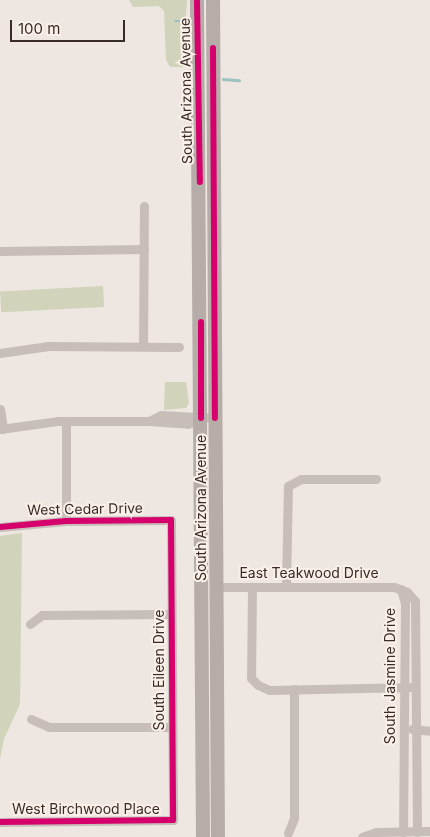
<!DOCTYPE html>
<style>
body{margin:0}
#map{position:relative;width:430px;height:837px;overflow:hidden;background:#eee6e1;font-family:Inter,sans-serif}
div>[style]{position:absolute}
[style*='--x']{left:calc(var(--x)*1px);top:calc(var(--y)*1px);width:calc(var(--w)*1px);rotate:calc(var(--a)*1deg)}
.green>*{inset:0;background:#d1d3ba;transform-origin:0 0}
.stream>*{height:2.5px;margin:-1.25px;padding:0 1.25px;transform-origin:1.25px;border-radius:1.25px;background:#9cc2bd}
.street>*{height:9px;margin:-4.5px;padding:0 4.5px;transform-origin:4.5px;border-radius:4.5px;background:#c7beba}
.primary>*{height:14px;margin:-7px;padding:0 7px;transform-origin:7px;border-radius:7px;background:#b6ada9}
.cycleway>*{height:6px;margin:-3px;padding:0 3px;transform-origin:3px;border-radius:3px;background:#d6006c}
span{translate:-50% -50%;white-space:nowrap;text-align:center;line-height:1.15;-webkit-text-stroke:4px #faf0e8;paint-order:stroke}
.street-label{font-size:14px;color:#382b28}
.scale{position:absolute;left:10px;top:20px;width:115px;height:22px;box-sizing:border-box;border:2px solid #382b28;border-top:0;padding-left:6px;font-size:15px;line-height:18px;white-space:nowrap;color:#382b28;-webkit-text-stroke:4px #faf0e8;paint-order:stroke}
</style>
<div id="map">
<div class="green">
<i style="clip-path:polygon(129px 0,187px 0,183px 67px,170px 67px,166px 60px,164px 11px,159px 6px,133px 7px)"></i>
<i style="left:103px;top:286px;width:21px;height:103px;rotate:87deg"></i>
<i style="clip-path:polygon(165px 382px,186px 382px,189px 403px,186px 408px,164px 410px)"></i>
<i style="clip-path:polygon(22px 533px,20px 704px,4px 739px,0 759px,0 536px)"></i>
</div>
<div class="stream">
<i style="--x:175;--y:21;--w:11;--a:0"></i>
<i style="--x:223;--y:79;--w:16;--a:4"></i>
</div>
<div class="street">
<i style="--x:0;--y:251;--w:144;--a:-0.8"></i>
<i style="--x:143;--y:346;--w:140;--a:-89.6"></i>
<i style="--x:0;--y:353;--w:49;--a:-8.3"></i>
<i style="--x:48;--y:346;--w:131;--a:0.4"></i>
<i style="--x:0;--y:409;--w:20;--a:81"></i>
<i style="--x:149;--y:421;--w:13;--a:-27"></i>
<i style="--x:161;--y:415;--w:54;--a:3.2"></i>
<i style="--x:0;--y:429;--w:59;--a:-7.9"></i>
<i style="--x:58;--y:421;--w:91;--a:0"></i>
<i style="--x:149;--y:421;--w:39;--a:4"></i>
<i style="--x:188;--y:424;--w:14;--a:-25"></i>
<i style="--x:66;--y:521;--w:100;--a:-90"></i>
<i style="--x:0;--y:527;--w:66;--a:-5.2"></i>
<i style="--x:66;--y:521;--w:105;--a:-0.5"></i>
<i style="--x:171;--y:520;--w:300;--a:89.6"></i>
<i style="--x:173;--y:820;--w:173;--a:179.3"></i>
<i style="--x:217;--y:587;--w:177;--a:0"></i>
<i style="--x:394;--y:587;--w:14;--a:21"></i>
<i style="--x:407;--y:592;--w:12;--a:48"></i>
<i style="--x:415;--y:601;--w:231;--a:89.5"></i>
<i style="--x:252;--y:587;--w:91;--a:90.6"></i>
<i style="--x:251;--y:678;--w:10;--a:45"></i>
<i style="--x:258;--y:685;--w:12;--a:24"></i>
<i style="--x:269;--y:690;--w:146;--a:-1.2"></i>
<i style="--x:286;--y:587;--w:101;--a:-88.9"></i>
<i style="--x:288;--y:486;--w:15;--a:-28"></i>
<i style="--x:301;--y:479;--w:75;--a:0"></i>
<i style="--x:401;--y:589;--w:16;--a:75"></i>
<i style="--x:405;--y:604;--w:228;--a:90.5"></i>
<i style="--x:30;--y:624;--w:15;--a:-37"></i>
<i style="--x:42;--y:615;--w:129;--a:-0.4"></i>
<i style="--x:31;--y:719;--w:20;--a:24"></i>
<i style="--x:49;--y:727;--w:122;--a:0"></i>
<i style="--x:412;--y:729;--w:18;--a:6"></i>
<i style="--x:288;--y:833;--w:16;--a:-68"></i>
<i style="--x:294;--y:818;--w:129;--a:-90"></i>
<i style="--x:362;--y:837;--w:15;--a:-20"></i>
<i style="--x:376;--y:832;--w:54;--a:-1.1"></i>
</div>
<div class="primary">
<i style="--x:197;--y:0;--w:837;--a:89.59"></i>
<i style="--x:213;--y:0;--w:837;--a:89.66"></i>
</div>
<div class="cycleway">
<i style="--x:197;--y:0;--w:182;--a:89.1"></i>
<i style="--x:213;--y:48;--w:370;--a:89.7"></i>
<i style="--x:201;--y:322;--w:96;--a:90"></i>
<i style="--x:0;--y:527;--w:66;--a:-5.2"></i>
<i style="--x:66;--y:521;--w:105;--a:-0.5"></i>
<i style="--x:171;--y:520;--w:300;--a:89.6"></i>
<i style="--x:173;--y:820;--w:173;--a:179.3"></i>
</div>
<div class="street-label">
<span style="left:186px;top:91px;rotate:-91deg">South Arizona Avenue</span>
<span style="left:201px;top:508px;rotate:-90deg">South Arizona Avenue</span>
<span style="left:85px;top:509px;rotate:-1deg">West Cedar Drive</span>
<span style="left:309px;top:573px">East Teakwood Drive</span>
<span style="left:159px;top:670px;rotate:-90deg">South Eileen Drive</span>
<span style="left:390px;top:676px;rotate:-90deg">South Jasmine Drive</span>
<span style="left:86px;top:809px">West Birchwood Place</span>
</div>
<div class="scale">100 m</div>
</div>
